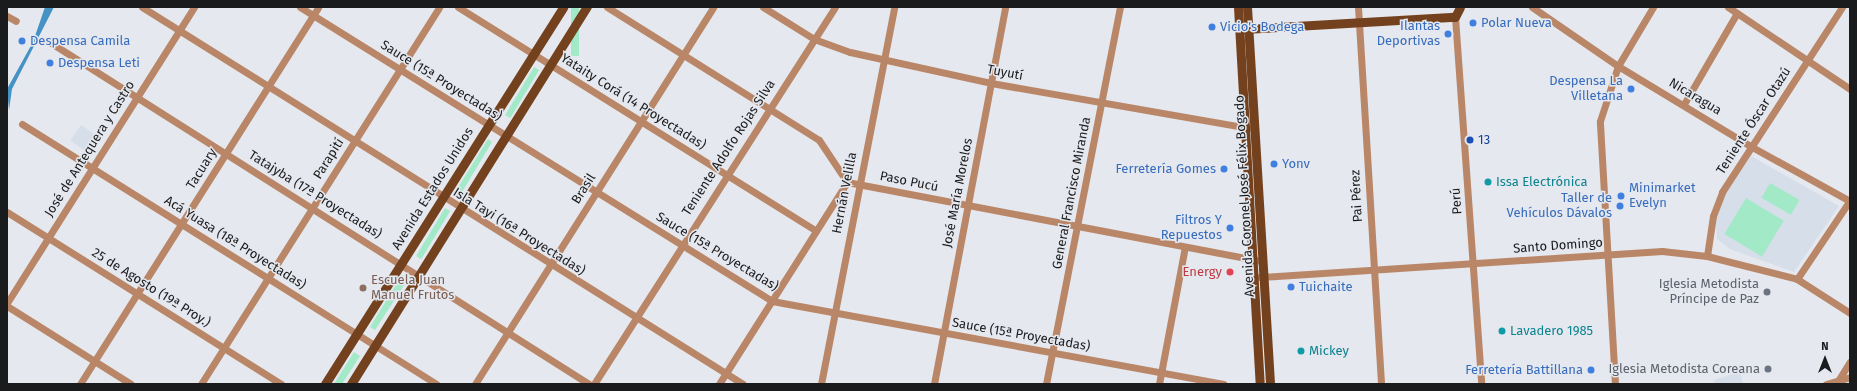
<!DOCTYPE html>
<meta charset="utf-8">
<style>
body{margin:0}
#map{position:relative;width:1857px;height:391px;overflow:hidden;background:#e5e8ee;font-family:"Fira Sans",sans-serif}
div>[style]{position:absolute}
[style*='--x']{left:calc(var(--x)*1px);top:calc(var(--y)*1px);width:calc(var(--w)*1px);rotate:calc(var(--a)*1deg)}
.built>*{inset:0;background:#d6deea;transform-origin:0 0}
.green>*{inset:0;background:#a1e9c7;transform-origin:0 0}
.water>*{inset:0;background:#4592c4}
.minor>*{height:7px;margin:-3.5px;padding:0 3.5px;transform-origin:3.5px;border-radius:3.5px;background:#b98768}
.major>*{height:9px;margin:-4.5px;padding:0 4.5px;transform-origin:4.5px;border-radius:4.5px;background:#73411e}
.dots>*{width:11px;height:11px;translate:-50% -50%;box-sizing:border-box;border:2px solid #e5e8ee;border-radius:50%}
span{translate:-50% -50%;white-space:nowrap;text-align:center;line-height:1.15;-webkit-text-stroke:3px #e5e8ee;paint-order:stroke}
.shop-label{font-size:13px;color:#366cbe}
.left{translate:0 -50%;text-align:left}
.right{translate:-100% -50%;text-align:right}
.street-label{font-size:13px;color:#1a1b1d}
.transit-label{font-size:13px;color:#164399}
.culture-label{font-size:13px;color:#0d838f}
.health-label{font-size:13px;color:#be3a42}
.education-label{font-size:13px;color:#785e54}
.worship-label{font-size:13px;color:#5b616d}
.frame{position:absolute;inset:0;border:8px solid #1a1b1d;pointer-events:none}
.north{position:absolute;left:1805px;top:339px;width:40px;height:40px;-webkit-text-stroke:3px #e5e8ee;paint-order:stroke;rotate:0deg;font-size:11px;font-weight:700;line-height:16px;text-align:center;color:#1a1b1d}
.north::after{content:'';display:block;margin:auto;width:14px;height:18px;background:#1a1b1d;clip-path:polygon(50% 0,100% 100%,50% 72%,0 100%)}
</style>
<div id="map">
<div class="built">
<i style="left:81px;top:125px;width:22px;height:19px;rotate:34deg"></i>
<i style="clip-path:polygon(1751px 156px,1839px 206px,1794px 272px,1730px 249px,1717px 239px,1716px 223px,1724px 196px)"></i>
<i style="clip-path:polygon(1740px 372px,1743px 384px,1715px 384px,1714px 380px)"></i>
</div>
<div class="green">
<i style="left:571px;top:7px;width:8px;height:49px"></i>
<i style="left:534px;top:67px;width:6px;height:56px;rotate:31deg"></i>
<i style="clip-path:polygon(488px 139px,492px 142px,462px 192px,457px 189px)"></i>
<i style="left:1770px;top:183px;width:34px;height:17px;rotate:30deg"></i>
<i style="left:1746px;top:198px;width:44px;height:42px;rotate:31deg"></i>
<i style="left:445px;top:208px;width:6px;height:56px;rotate:31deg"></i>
<i style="clip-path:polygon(402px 275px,408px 279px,375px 330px,370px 327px)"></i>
<i style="clip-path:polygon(354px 352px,360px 356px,342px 384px,334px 384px)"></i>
</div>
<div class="water">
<i style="clip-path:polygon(45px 7px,54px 7px,12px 89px,9px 110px,7px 89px,33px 42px)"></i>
</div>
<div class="minor">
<i style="--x:142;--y:7;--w:709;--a:32.1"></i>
<i style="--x:300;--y:7;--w:556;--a:31.92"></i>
<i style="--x:772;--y:301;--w:459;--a:10.4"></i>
<i style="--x:458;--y:7;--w:422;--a:32"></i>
<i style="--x:607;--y:7;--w:250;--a:32.1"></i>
<i style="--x:819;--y:140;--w:50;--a:56.3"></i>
<i style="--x:847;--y:182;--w:422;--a:10.8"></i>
<i style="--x:763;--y:7;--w:60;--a:32.1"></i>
<i style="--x:814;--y:39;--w:38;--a:20"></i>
<i style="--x:850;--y:52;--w:144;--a:12.4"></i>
<i style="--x:991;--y:83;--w:261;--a:9.9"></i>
<i style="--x:1358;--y:7;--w:378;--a:86.5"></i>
<i style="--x:1532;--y:7;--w:104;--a:34.5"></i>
<i style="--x:1618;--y:66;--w:157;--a:31.2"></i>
<i style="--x:1752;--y:147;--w:112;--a:28.9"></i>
<i style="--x:1728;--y:7;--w:147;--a:33.9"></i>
<i style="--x:7;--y:16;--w:10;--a:29"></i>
<i style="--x:1455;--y:17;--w:368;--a:85.9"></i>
<i style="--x:48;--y:41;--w:641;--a:32.38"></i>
<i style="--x:1684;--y:104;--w:105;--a:-59.8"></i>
<i style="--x:22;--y:124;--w:489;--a:32.1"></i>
<i style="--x:7;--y:212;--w:324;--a:32.1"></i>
<i style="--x:1707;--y:256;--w:40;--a:-81.5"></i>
<i style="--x:1713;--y:216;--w:26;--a:-69"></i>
<i style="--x:1722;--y:192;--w:221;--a:-57"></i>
<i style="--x:1260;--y:277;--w:403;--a:-3.7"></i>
<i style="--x:1662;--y:251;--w:45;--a:6.3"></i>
<i style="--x:1707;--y:256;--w:93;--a:14.3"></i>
<i style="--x:1797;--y:279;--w:63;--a:32.7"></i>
<i style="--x:1797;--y:279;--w:95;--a:-56.1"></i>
<i style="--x:7;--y:303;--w:350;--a:-57.7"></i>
<i style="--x:7;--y:306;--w:146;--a:32.2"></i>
<i style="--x:80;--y:384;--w:446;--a:-57.7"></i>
<i style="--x:201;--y:384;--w:446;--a:-57.7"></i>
<i style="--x:475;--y:384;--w:446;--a:-57.7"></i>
<i style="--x:594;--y:384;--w:447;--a:-57.4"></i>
<i style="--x:719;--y:384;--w:239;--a:-57.6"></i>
<i style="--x:821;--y:384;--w:384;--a:-79"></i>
<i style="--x:934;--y:384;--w:384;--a:-79.3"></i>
<i style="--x:1046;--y:384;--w:384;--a:-78.9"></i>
<i style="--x:1159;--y:384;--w:139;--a:-79.3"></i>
<i style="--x:1615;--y:384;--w:263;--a:-93.3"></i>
<i style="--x:1600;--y:121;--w:58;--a:-71.9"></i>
<i style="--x:1618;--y:66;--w:69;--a:-59.3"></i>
<i style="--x:1826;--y:384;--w:25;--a:-16"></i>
<i style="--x:1836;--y:384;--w:26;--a:-58"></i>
</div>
<div class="major">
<i style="--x:1238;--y:7;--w:378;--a:86.7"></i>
<i style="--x:1247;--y:7;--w:378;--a:86.5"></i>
<i style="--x:1244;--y:29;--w:211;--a:-3.3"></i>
<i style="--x:1455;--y:17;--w:11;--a:-63"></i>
<i style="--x:325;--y:384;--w:446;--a:-57.7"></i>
<i style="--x:351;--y:384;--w:445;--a:-58"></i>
</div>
<div class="dots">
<i style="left:1473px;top:23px;background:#3f7fe0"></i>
<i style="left:1212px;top:27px;background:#3f7fe0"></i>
<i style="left:1448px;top:34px;background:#3f7fe0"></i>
<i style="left:22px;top:41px;background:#3f7fe0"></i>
<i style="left:50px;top:63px;background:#3f7fe0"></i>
<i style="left:1631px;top:89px;background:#3f7fe0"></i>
<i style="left:1470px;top:140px;background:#1a4fb4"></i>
<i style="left:1274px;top:164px;background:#3f7fe0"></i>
<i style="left:1224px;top:169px;background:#3f7fe0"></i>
<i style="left:1488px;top:182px;background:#0f9aa8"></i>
<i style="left:1621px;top:196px;background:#3f7fe0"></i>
<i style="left:1620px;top:206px;background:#3f7fe0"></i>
<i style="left:1230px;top:228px;background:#3f7fe0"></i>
<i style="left:1230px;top:272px;background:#e0444e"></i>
<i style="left:1291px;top:287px;background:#3f7fe0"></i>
<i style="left:363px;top:288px;background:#8d6e63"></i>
<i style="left:1767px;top:292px;background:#6b7280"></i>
<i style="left:1502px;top:331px;background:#0f9aa8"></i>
<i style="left:1301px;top:351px;background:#0f9aa8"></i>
<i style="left:1768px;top:369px;background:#6b7280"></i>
<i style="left:1591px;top:370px;background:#3f7fe0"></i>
</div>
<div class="shop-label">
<span class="left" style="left:1481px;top:23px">Polar Nueva</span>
<span class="left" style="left:1220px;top:27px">Vicio's Bodega</span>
<span class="right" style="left:1440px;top:34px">Ilantas<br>Deportivas</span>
<span class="left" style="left:30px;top:41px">Despensa Camila</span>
<span class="left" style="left:58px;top:63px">Despensa Leti</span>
<span class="right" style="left:1623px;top:89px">Despensa La<br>Villetana</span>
<span class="left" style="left:1282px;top:164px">Yonv</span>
<span class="right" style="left:1216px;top:169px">Ferretería Gomes</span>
<span class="left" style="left:1629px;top:196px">Minimarket<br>Evelyn</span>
<span class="right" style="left:1612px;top:206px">Taller de<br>Vehículos Dávalos</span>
<span class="right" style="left:1222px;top:228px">Filtros Y<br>Repuestos</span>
<span class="left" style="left:1299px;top:287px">Tuichaite</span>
<span class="right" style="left:1583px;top:370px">Ferretería Battillana</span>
</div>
<div class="street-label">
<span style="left:1005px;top:73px;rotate:11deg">Tuyutí</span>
<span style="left:441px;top:81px;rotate:32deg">Sauce (15ª Proyectadas)</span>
<span style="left:1695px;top:97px;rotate:31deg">Nicaragua</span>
<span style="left:633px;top:102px;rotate:32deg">Yataity Corá (14 Proyectadas)</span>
<span style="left:1754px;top:121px;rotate:-57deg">Teniente Óscar Otazú</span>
<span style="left:729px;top:148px;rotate:-57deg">Teniente Adolfo Rojas Silva</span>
<span style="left:90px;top:149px;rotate:-58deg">José de Antequera y Castro</span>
<span style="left:329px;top:159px;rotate:-58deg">Parapití</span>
<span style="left:202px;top:169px;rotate:-58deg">Tacuary</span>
<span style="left:909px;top:182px;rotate:11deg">Paso Pucú</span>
<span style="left:433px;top:189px;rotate:-58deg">Avenida Estados Unidos</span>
<span style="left:584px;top:189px;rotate:-58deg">Brasil</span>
<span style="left:845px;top:193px;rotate:-79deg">Hernán Velilla</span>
<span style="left:958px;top:193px;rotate:-79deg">José María Morelos</span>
<span style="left:1072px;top:193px;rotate:-79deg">General Francisco Miranda</span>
<span style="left:315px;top:195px;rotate:32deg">Tatajyba (17ª Proyectadas)</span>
<span style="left:1245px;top:196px;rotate:-93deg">Avenida Coronel José Félix Bogado</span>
<span style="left:1357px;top:196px;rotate:-93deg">Pai Pérez</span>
<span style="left:1457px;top:201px;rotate:-94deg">Perú</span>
<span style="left:519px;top:232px;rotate:32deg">Isla Tayi (16ª Proyectadas)</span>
<span style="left:235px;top:243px;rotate:32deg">Acá Yuasa (18ª Proyectadas)</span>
<span style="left:1558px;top:246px;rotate:-4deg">Santo Domingo</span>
<span style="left:717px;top:252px;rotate:31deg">Sauce (15ª Proyectadas)</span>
<span style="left:151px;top:288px;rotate:32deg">25 de Agosto (19ª Proy.)</span>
<span style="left:1021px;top:335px;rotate:10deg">Sauce (15ª Proyectadas)</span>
</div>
<div class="transit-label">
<span class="left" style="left:1478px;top:140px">13</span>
</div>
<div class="culture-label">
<span class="left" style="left:1496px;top:182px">Issa Electrónica</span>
<span class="left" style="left:1510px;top:331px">Lavadero 1985</span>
<span class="left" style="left:1309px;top:351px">Mickey</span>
</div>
<div class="health-label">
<span class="right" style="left:1222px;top:272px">Energy</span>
</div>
<div class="education-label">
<span class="left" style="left:371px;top:288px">Escuela Juan<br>Manuel Frutos</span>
</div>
<div class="worship-label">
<span class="right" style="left:1759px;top:292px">Iglesia Metodista<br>Príncipe de Paz</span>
<span class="right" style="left:1760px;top:369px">Iglesia Metodista Coreana</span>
</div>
<div class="frame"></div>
<div class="north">N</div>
</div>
